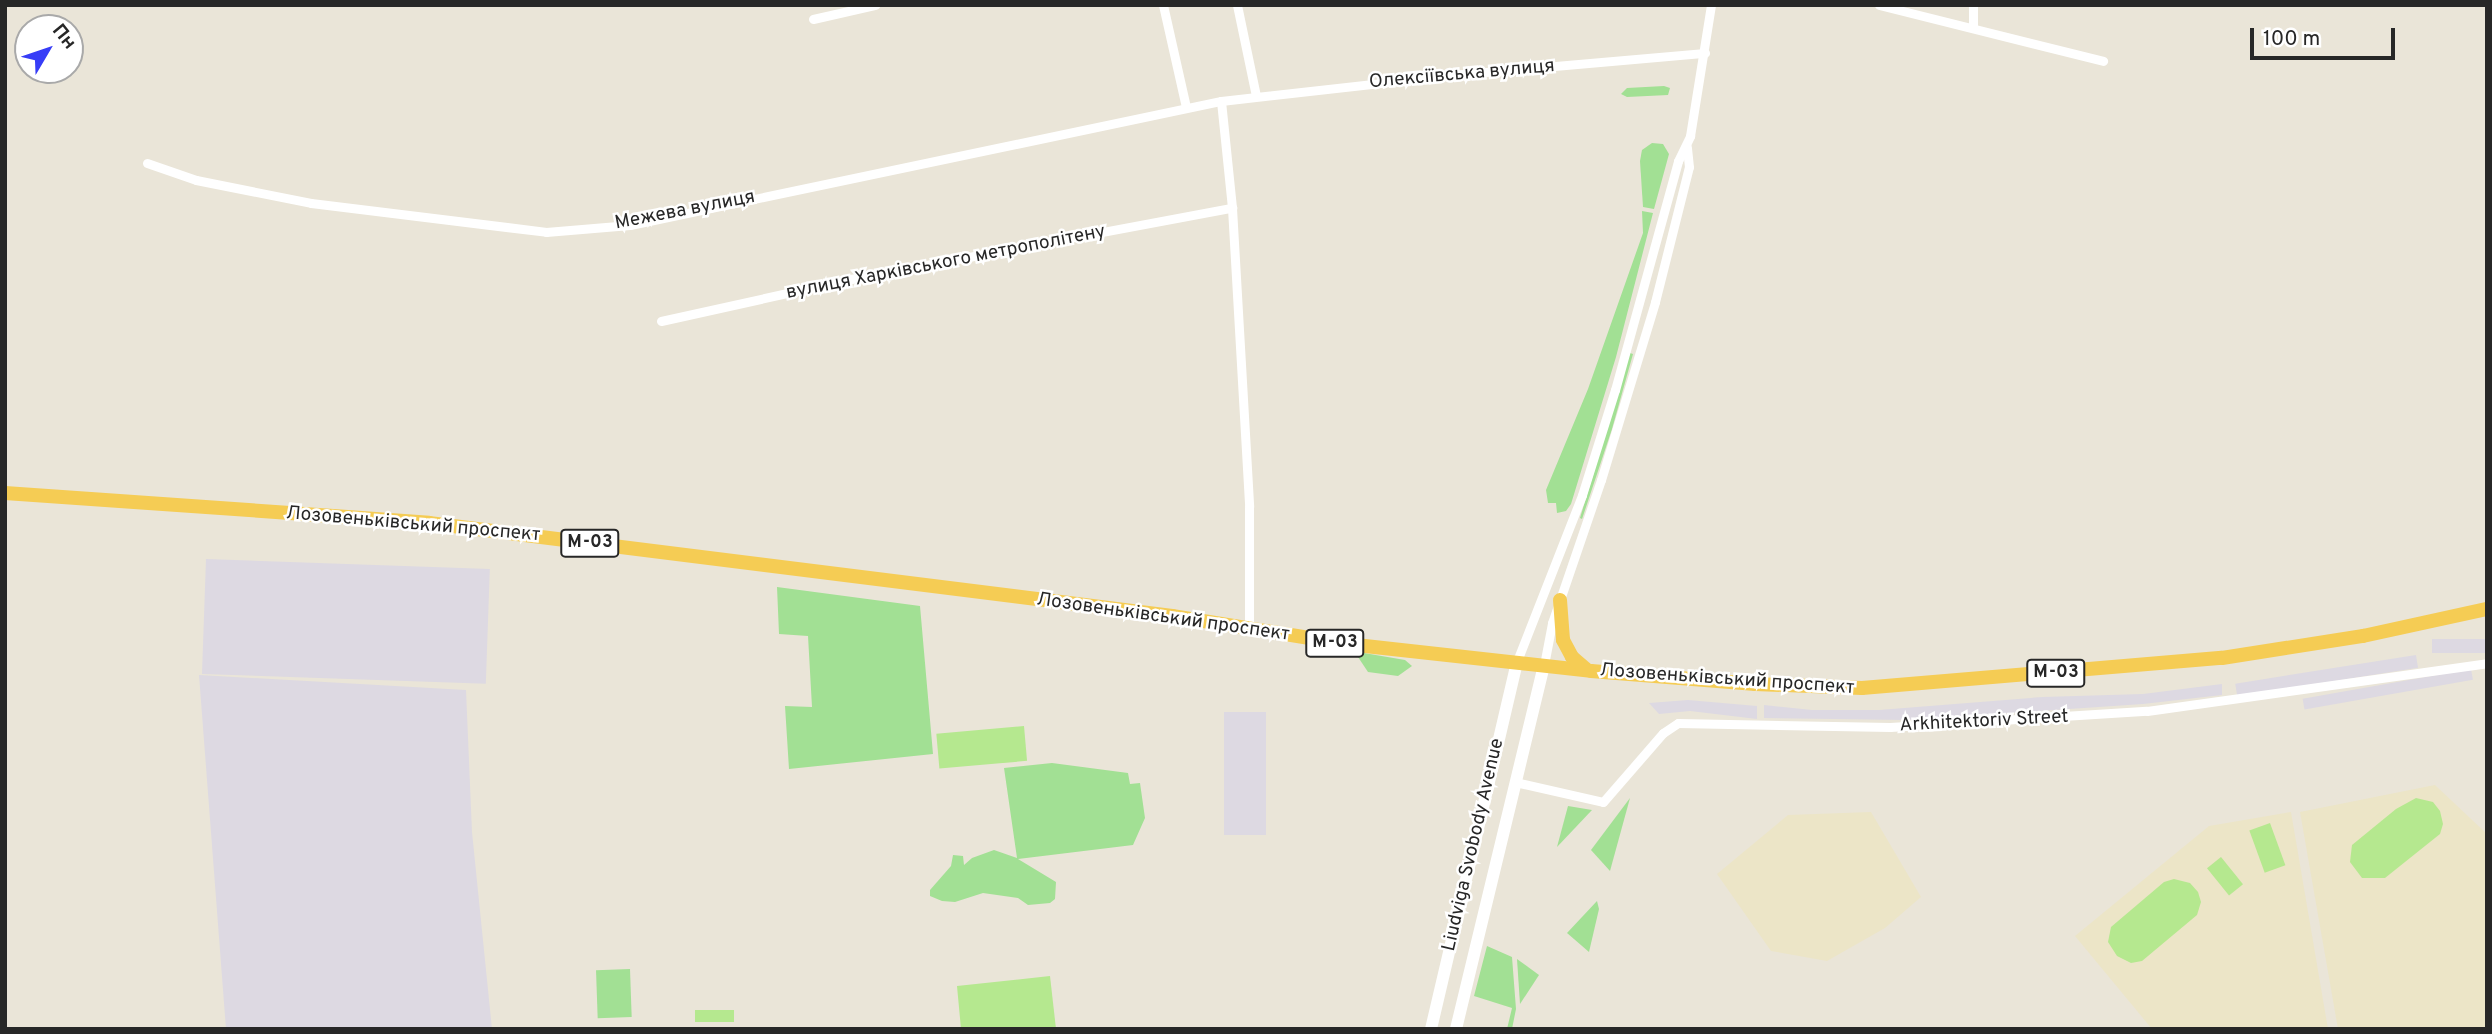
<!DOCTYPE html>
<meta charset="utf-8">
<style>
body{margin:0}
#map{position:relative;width:2492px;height:1034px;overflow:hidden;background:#eae5d8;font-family:Overpass,sans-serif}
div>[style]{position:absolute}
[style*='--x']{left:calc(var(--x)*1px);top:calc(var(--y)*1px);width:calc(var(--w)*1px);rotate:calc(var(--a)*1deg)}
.industrial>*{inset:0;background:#ddd9e2;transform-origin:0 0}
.education>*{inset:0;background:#ece5c7}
.green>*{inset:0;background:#a2e094;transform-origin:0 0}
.pitch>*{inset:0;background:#b5e88f;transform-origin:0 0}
.minor>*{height:9px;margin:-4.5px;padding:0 4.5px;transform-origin:4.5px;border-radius:4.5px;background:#fff}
.secondary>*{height:12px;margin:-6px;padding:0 6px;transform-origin:6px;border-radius:6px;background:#fff}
.trunk>*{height:14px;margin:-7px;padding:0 7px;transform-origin:7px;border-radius:7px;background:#f5cc54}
span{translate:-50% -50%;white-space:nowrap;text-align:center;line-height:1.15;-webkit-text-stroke:5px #fff;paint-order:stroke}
.shield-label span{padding:2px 5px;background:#fff;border:2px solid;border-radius:5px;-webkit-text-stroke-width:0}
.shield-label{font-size:18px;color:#272727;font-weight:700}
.street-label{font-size:19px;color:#272727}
.frame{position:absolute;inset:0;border:7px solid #272727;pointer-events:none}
.north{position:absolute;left:14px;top:14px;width:70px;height:70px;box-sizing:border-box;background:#fff;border:2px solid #a9a9a9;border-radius:50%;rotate:51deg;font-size:19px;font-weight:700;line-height:28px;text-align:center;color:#272727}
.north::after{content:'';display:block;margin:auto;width:24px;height:32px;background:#373df7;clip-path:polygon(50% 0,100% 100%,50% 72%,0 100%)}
.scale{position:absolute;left:2250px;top:28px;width:145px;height:32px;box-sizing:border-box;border:4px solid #272727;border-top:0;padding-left:9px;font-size:21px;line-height:24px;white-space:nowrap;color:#272727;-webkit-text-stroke:5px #fff;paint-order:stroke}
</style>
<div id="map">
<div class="industrial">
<i style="left:206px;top:559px;width:284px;height:115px;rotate:2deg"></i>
<i style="left:2487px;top:639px;width:14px;height:55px;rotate:90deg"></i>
<i style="left:2416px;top:655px;width:13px;height:183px;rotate:81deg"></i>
<i style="left:2471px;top:669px;width:11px;height:171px;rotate:80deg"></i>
<i style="clip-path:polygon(199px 675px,466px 690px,472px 832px,492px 1029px,226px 1029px)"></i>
<i style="clip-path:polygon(2222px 684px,2222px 695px,2143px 704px,1907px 720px,1764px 718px,1764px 705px,1812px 710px,1879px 710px,2042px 697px,2143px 694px)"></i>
<i style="clip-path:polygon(1688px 700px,1757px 706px,1757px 719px,1690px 711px,1659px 714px,1649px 703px)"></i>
<i style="left:1224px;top:712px;width:42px;height:123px"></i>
</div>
<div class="education">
<i style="clip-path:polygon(2435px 785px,2487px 834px,2487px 1029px,2338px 1029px,2300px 812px)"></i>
<i style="clip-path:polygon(1871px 812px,1921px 897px,1885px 928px,1827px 961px,1771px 951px,1717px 874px,1788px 815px)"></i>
<i style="clip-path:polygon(2291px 812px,2328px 1029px,2152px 1029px,2075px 936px,2209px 826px)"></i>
</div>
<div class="green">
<i style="clip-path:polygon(1664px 86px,1670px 88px,1668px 95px,1627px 97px,1621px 94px,1627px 88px)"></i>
<i style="clip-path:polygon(1652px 143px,1663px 144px,1669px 154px,1654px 209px,1643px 207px,1640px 161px,1642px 150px)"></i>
<i style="clip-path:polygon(1642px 211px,1653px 213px,1616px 357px,1571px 504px,1566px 511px,1557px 513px,1556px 503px,1548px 503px,1546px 490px,1588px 389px,1643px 233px)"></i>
<i style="clip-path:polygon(1630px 353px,1633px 354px,1612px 429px,1582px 519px,1580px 518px)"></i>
<i style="clip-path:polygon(777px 587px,920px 606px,933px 754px,789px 769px,785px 706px,812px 707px,808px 636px,779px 634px)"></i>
<i style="clip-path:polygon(1364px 653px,1405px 660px,1412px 666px,1398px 676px,1368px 672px,1358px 657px)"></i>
<i style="clip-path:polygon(1052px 763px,1128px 773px,1130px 784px,1140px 783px,1145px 818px,1133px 845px,1018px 859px,1056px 882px,1055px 899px,1050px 903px,1028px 905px,1018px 898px,983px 893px,955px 902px,942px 901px,930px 896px,930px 890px,951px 866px,953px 855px,963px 856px,964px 865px,972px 858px,994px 850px,1017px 858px,1004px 768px)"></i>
<i style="clip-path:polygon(1630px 798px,1610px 871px,1591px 850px)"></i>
<i style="clip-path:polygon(1568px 806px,1592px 810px,1557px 847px)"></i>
<i style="clip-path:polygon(1597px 901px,1599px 909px,1589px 952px,1567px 933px)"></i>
<i style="clip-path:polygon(1487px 946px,1512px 957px,1516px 1009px,1512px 1029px,1507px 1029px,1512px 1008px,1474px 996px)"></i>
<i style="clip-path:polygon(1517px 959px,1539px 975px,1520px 1004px)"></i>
<i style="left:630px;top:969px;width:48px;height:34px;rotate:88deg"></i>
</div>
<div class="pitch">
<i style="left:1024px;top:726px;width:35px;height:88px;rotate:85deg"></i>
<i style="clip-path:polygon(2416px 798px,2433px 802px,2440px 811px,2443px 824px,2440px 834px,2385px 878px,2362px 878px,2350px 862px,2352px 845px,2396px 809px)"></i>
<i style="left:2270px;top:823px;width:45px;height:22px;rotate:70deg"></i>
<i style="left:2221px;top:857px;width:35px;height:18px;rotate:51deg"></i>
<i style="clip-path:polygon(2174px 879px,2190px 883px,2198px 892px,2201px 902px,2197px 915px,2142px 961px,2131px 963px,2117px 956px,2108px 942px,2111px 927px,2164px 882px)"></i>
<i style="clip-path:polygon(1050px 976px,1056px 1029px,961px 1029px,957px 986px)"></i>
<i style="left:734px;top:1010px;width:12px;height:39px;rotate:90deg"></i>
</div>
<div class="minor">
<i style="--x:1163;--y:5;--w:105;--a:77.3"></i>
<i style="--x:1237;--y:5;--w:93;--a:78.2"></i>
<i style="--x:1879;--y:5;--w:231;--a:14"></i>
<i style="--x:1973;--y:5;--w:22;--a:90"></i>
<i style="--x:813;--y:19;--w:64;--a:-12.7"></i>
<i style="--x:1221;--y:101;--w:108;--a:84.1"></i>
<i style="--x:1232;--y:208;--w:299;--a:86.7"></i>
<i style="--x:1249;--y:507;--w:124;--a:90"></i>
<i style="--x:147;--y:163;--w:52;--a:19.1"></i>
<i style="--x:196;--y:180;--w:117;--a:11.3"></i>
<i style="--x:311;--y:203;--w:237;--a:7"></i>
<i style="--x:546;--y:232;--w:84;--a:-4.8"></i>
<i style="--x:630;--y:225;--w:604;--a:-11.85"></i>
<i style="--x:1221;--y:101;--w:232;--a:-6.4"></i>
<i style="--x:1452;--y:75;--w:254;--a:-5"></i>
<i style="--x:661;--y:321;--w:195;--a:-12.5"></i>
<i style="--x:851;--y:279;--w:388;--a:-10.6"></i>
<i style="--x:1517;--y:661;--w:178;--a:-68.6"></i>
<i style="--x:1582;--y:495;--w:110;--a:-72.6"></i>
<i style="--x:1615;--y:390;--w:238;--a:-74.6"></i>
<i style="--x:1678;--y:161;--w:28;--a:-64"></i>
<i style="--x:1690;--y:136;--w:133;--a:-80.9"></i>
<i style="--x:1544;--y:665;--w:43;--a:-79.2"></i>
<i style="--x:1552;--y:623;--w:151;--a:-71.1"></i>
<i style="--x:1601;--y:480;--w:186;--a:-73.1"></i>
<i style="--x:1655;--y:302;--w:139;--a:-75.9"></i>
<i style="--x:1689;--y:167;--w:20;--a:-96"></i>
<i style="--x:1515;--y:782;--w:90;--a:12.8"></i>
<i style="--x:1603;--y:802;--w:91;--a:-49"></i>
<i style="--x:1663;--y:733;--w:18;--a:-34"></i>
<i style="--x:1678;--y:723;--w:212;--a:1.1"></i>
<i style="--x:1890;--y:727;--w:257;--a:-3.6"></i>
<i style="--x:2147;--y:711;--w:343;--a:-8"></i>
</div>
<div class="secondary">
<i style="--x:1431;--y:1029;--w:378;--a:-76.8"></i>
<i style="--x:1456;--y:1029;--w:374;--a:-76.4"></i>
</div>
<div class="trunk">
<i style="--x:5;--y:493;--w:425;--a:4"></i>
<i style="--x:429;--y:523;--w:749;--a:7.13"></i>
<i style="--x:1172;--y:616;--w:177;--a:9.1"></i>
<i style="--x:1347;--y:644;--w:245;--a:6.3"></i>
<i style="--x:1591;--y:671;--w:165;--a:4.5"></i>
<i style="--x:1755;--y:684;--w:107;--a:2.1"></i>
<i style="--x:1862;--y:688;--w:361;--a:-4.8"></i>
<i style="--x:2222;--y:658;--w:143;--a:-8.9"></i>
<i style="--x:2363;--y:636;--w:127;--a:-12.3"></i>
<i style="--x:1560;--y:600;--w:40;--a:85.7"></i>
<i style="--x:1563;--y:640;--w:19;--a:62"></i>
<i style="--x:1572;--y:657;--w:20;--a:41"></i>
</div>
<div class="shield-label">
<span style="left:590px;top:543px">М-03</span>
<span style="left:1335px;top:643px">М-03</span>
<span style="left:2056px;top:673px">М-03</span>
</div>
<div class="street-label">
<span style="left:1462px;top:75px;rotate:-5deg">Олексіївська вулиця</span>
<span style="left:685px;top:211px;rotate:-11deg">Межева вулиця</span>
<span style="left:946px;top:263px;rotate:-11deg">вулиця Харківського метрополітену</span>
<span style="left:413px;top:525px;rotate:5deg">Лозовеньківський проспект</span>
<span style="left:1163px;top:618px;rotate:8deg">Лозовеньківський проспект</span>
<span style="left:1727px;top:680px;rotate:4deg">Лозовеньківський проспект</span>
<span style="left:1984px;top:722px;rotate:-3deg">Arkhitektoriv Street</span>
<span style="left:1474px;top:845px;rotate:-77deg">Liudviga Svobody Avenue</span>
</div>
<div class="frame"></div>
<div class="north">Пн</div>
<div class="scale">100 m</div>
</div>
